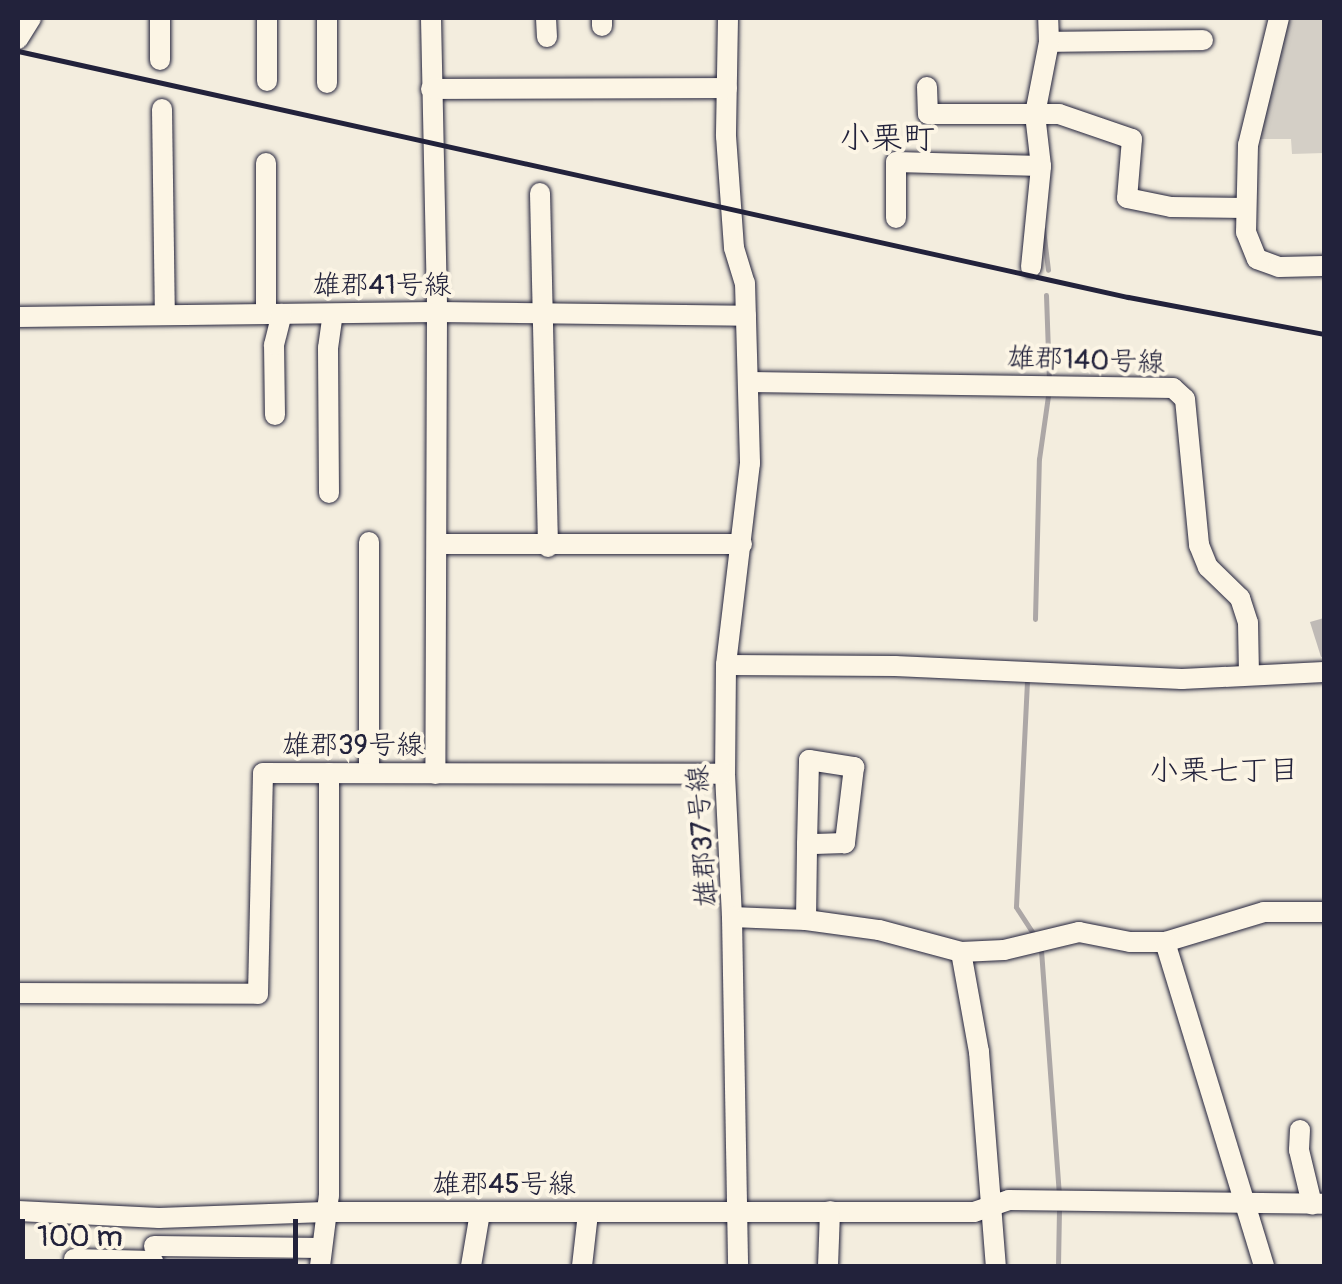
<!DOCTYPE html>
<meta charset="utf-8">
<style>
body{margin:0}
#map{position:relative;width:1342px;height:1284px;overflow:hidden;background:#f3edde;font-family:Pangolin,"Klee One",sans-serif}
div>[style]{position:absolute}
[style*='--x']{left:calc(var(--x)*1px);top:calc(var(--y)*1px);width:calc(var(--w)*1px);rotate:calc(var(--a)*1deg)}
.green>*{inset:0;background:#d4cfc6}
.stream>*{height:5px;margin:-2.5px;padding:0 2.5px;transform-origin:2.5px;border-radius:2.5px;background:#aca7a6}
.building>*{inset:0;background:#bfbab6}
.roads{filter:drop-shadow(0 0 2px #22223b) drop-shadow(0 0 2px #22223b)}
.minor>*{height:20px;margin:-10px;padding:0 10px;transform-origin:10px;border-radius:10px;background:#fcf5e5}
.rail>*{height:5px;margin:-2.5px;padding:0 2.5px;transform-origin:2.5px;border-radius:2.5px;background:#22223b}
span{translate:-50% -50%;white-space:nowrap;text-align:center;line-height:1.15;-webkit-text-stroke:8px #fcf5e5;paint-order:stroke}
.street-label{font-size:28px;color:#22223b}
.neighbourhood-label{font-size:30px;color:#22223b}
.quarter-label{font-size:32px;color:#22223b}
.frame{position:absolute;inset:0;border:20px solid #22223b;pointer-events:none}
.scale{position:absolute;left:20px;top:1219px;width:278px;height:45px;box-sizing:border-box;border:5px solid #22223b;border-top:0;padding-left:12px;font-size:30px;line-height:35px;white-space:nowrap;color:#22223b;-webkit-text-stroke:8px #fcf5e5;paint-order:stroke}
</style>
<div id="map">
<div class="green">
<i style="clip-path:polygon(1287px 18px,1324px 18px,1324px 153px,1292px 154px,1291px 139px,1256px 139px)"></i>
</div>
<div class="stream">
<i style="--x:1043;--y:229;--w:41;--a:83"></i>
<i style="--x:1046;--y:295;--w:85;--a:88"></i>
<i style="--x:1035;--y:619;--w:160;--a:-88.6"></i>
<i style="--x:1039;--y:459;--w:64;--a:-81.9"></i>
<i style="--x:1027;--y:681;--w:226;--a:92.8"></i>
<i style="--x:1016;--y:907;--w:33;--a:57"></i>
<i style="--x:1041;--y:950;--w:244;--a:85.8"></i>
<i style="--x:1058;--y:1266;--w:57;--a:-89"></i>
</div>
<div class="building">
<i style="clip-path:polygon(1324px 618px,1324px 656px,1321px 657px,1310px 622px)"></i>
</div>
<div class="roads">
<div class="minor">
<i style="--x:160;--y:18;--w:42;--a:90"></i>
<i style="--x:267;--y:18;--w:63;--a:90"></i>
<i style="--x:327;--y:18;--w:65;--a:90"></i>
<i style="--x:431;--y:18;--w:294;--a:88.8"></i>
<i style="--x:437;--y:312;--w:462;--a:90.2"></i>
<i style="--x:546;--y:18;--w:19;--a:87"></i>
<i style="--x:602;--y:18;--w:8;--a:90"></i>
<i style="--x:728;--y:18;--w:118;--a:91"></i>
<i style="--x:726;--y:136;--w:112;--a:85.9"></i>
<i style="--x:734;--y:248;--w:37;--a:73"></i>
<i style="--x:745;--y:283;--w:180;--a:88.4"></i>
<i style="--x:750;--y:463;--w:203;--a:96.8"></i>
<i style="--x:726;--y:665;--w:109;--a:90.5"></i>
<i style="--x:725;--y:774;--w:143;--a:87.2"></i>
<i style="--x:732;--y:917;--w:74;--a:2.3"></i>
<i style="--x:806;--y:920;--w:74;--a:7.8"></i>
<i style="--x:879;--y:930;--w:85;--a:15"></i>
<i style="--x:961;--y:952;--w:102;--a:79.8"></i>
<i style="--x:979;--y:1052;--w:215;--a:85.5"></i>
<i style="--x:1279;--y:18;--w:131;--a:103.7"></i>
<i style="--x:1248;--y:145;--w:87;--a:91.3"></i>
<i style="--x:1246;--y:232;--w:29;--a:68"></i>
<i style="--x:1257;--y:259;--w:23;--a:20"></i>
<i style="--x:1279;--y:267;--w:45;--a:-1.3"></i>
<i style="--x:18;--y:39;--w:25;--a:-58"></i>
<i style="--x:1049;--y:42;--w:154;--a:-0.7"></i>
<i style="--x:927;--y:87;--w:27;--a:88"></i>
<i style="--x:928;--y:114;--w:131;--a:0"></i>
<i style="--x:1059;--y:114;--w:77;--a:18.9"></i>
<i style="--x:1132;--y:139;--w:59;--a:94.8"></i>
<i style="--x:1127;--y:198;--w:45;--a:11.6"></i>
<i style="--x:1171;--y:207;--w:74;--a:0.8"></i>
<i style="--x:431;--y:89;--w:296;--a:-0.2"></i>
<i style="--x:162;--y:109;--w:206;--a:89.2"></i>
<i style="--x:266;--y:163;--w:151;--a:90"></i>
<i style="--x:540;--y:193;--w:354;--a:88.7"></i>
<i style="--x:896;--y:218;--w:56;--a:-90"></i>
<i style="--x:896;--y:162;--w:145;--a:1.6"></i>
<i style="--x:1031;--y:267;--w:101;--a:-84.3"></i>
<i style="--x:1041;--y:166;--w:52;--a:-96.6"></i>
<i style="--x:1035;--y:114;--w:73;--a:-79"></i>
<i style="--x:1049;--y:42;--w:24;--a:-92"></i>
<i style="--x:18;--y:317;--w:419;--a:-0.7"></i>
<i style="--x:437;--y:312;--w:309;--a:0.7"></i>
<i style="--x:749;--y:382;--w:424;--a:0.8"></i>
<i style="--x:1173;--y:388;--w:16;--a:43"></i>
<i style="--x:1185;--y:399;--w:147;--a:84.5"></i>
<i style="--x:1199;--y:545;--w:24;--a:68"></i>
<i style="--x:1208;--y:567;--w:45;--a:44.1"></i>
<i style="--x:1240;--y:598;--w:26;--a:72"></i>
<i style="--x:1248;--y:623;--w:52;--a:88.9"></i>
<i style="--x:275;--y:415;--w:70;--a:-90.8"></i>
<i style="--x:274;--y:345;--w:32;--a:-76"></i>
<i style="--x:329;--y:493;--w:145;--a:-90.4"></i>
<i style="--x:328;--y:348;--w:34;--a:-82"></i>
<i style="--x:369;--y:542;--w:231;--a:90"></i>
<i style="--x:437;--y:544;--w:305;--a:0"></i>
<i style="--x:726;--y:665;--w:169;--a:0.3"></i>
<i style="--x:895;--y:666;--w:287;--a:2.6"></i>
<i style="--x:1182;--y:679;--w:142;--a:-2.8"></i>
<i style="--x:732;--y:917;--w:349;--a:89"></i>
<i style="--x:806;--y:920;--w:76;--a:-89.2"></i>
<i style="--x:807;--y:844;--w:84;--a:-88.6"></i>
<i style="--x:809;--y:760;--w:46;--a:8.8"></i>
<i style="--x:854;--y:767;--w:77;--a:96.8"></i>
<i style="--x:845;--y:843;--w:38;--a:178"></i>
<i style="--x:1165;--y:942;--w:103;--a:-16.9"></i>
<i style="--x:1264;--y:912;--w:60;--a:0"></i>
<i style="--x:961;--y:952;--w:43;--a:-2.7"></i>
<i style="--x:1004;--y:950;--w:77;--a:-13.5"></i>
<i style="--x:1079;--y:932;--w:52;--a:11.1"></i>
<i style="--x:1130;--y:942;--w:35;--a:0"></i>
<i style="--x:1165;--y:942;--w:339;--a:73"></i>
<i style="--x:18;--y:993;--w:240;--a:0.2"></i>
<i style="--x:258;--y:994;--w:221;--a:-88.7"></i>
<i style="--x:263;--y:773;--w:462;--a:0.1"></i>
<i style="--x:1300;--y:1130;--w:20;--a:93"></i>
<i style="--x:1299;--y:1150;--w:56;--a:76.5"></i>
<i style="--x:18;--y:1211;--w:141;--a:2.8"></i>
<i style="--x:159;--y:1218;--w:166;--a:-2.1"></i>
<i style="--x:325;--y:1212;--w:649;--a:0"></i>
<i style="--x:974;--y:1212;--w:37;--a:-19"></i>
<i style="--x:1009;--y:1200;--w:315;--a:0.7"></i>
<i style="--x:154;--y:1246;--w:167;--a:0.7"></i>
<i style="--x:74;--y:1259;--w:79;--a:1.5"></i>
<i style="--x:320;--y:1266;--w:72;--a:-82.8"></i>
<i style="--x:329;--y:1195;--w:422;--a:-90"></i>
<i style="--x:471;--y:1266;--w:54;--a:-80.4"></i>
<i style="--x:582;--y:1266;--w:53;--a:-83.5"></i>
<i style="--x:828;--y:1266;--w:55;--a:-87.9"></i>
</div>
</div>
<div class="rail">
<i style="--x:18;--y:51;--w:1137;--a:12.5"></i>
<i style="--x:1128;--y:297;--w:199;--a:10.7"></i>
</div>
<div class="street-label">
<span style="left:382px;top:286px">雄郡41号線</span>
<span style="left:1086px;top:361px;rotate:2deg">雄郡140号線</span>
<span style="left:353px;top:746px">雄郡39号線</span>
<span style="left:703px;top:836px;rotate:-94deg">雄郡37号線</span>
<span style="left:504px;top:1185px">雄郡45号線</span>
</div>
<div class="neighbourhood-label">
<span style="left:1224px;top:771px">小栗七丁目</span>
</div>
<div class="quarter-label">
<span style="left:887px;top:138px">小栗町</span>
</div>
<div class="frame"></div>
<div class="scale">100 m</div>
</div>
